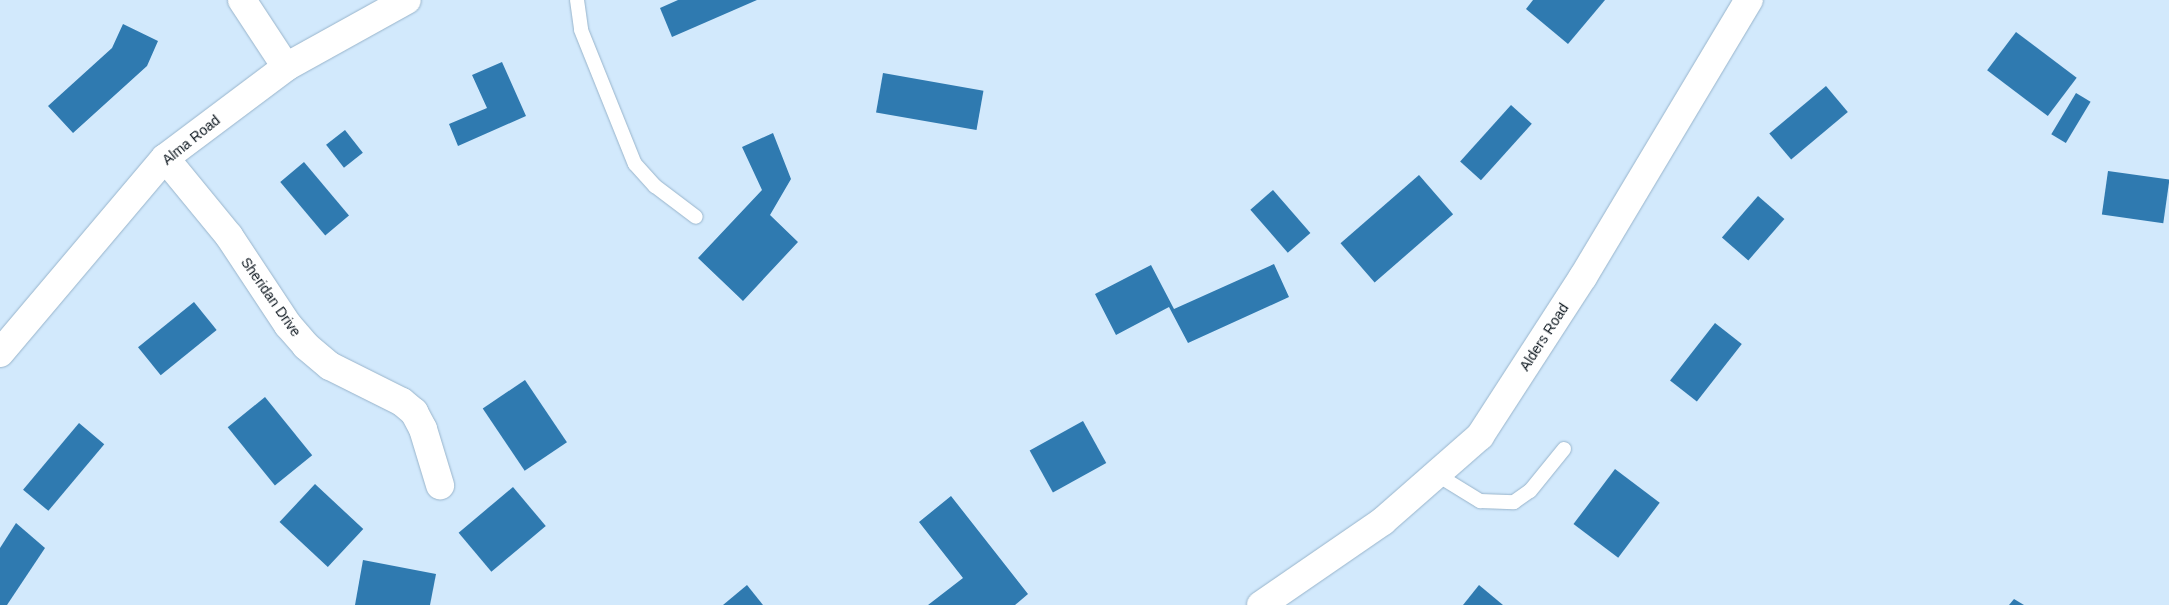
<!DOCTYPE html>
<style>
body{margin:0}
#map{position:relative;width:2169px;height:605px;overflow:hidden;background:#d2e9fc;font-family:Arial,sans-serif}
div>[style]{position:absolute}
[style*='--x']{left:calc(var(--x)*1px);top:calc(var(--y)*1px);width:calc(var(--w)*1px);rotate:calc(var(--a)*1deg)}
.building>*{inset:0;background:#2f7ab0;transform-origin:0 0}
.roads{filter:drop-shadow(0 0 1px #98b4cb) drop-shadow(0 0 1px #98b4cb)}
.lane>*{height:14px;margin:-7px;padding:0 7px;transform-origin:7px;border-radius:7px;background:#fff}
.street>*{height:28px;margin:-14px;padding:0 14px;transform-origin:14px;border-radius:14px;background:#fff}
span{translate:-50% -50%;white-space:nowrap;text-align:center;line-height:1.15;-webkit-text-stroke:4px #fff;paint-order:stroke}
.street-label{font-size:14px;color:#0c161e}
</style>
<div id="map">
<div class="building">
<i style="clip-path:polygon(678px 0,757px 0,672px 37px,660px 8px)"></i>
<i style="clip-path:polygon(1533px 0,1605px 0,1568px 44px,1526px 9px)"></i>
<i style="clip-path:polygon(123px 24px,158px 41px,147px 66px,73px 133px,48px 106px,112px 48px)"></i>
<i style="left:2016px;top:32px;width:76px;height:48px;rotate:37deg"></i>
<i style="clip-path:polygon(502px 62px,526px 116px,458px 146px,449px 124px,487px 108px,472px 75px)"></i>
<i style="left:883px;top:73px;width:102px;height:40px;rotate:10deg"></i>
<i style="left:1826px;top:86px;width:34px;height:74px;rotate:50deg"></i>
<i style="left:2076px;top:93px;width:17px;height:48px;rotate:31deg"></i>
<i style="left:1511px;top:105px;width:28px;height:76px;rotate:42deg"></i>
<i style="left:345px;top:130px;width:29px;height:24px;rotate:52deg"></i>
<i style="clip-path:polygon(773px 133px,791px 179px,770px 215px,798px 242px,743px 301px,698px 258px,762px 190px,742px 147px)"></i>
<i style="left:304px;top:162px;width:70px;height:31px;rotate:50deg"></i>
<i style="left:2108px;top:171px;width:62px;height:44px;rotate:8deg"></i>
<i style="left:1419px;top:175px;width:52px;height:104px;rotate:49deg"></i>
<i style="left:1273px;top:190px;width:57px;height:30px;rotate:49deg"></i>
<i style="left:1758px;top:196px;width:35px;height:55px;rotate:41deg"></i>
<i style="clip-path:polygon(1274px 264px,1289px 297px,1188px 343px,1169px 307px,1116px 335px,1095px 294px,1151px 265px,1174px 309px)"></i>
<i style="left:194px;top:302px;width:36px;height:72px;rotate:51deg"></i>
<i style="left:1715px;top:323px;width:34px;height:73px;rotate:38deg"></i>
<i style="left:525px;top:380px;width:75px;height:51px;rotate:56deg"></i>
<i style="left:265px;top:397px;width:75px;height:48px;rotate:51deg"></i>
<i style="left:1083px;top:421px;width:48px;height:61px;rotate:61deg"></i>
<i style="left:79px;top:423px;width:33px;height:87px;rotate:40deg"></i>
<i style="left:1615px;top:469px;width:56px;height:69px;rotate:37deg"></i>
<i style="left:315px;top:484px;width:66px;height:52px;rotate:43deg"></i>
<i style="left:513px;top:487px;width:51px;height:71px;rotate:50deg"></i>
<i style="clip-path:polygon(951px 496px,1028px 594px,1015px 605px,928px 605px,963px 578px,919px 522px)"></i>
<i style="clip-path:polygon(16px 523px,45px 548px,7px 605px,0 605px,0 548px)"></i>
<i style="clip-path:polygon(363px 560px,436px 574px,430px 605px,355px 605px)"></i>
<i style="clip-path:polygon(747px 585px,763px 605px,723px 605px)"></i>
<i style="clip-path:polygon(1479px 585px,1503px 605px,1463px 605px)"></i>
<i style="clip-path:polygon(2014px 599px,2024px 605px,2009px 605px)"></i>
</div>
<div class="roads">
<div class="lane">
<i style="--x:577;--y:0;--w:30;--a:82"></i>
<i style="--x:581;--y:30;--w:144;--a:68.1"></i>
<i style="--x:635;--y:164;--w:30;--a:48"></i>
<i style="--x:655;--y:186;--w:51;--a:37.1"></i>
<i style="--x:1436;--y:474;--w:52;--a:31.5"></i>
<i style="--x:1480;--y:501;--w:34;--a:2"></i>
<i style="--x:1514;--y:502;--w:19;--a:-35"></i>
<i style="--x:1530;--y:491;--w:54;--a:-51"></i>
</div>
<div class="street">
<i style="--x:242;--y:0;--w:80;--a:56.7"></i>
<i style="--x:165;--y:158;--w:101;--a:50.6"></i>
<i style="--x:229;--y:236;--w:107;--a:56.5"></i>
<i style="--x:288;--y:325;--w:28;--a:49"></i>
<i style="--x:306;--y:346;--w:31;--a:40"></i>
<i style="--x:330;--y:366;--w:80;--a:26.6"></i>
<i style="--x:402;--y:402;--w:16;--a:40"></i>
<i style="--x:414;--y:412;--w:19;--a:62"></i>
<i style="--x:423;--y:429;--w:59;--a:73.1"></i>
<i style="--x:0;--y:353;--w:255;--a:-49.8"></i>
<i style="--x:165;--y:158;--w:151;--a:-36.9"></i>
<i style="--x:286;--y:67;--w:138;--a:-29"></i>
<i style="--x:1261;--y:605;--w:148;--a:-34.5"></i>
<i style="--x:1383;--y:521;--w:129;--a:-41.2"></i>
<i style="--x:1480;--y:436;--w:189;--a:-57.1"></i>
<i style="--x:1583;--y:277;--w:323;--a:-59.1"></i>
</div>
</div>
<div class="street-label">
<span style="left:191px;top:140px;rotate:-39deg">Alma Road</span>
<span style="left:271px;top:297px;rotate:55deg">Sheridan Drive</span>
<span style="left:1544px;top:337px;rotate:-57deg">Alders Road</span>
</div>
</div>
